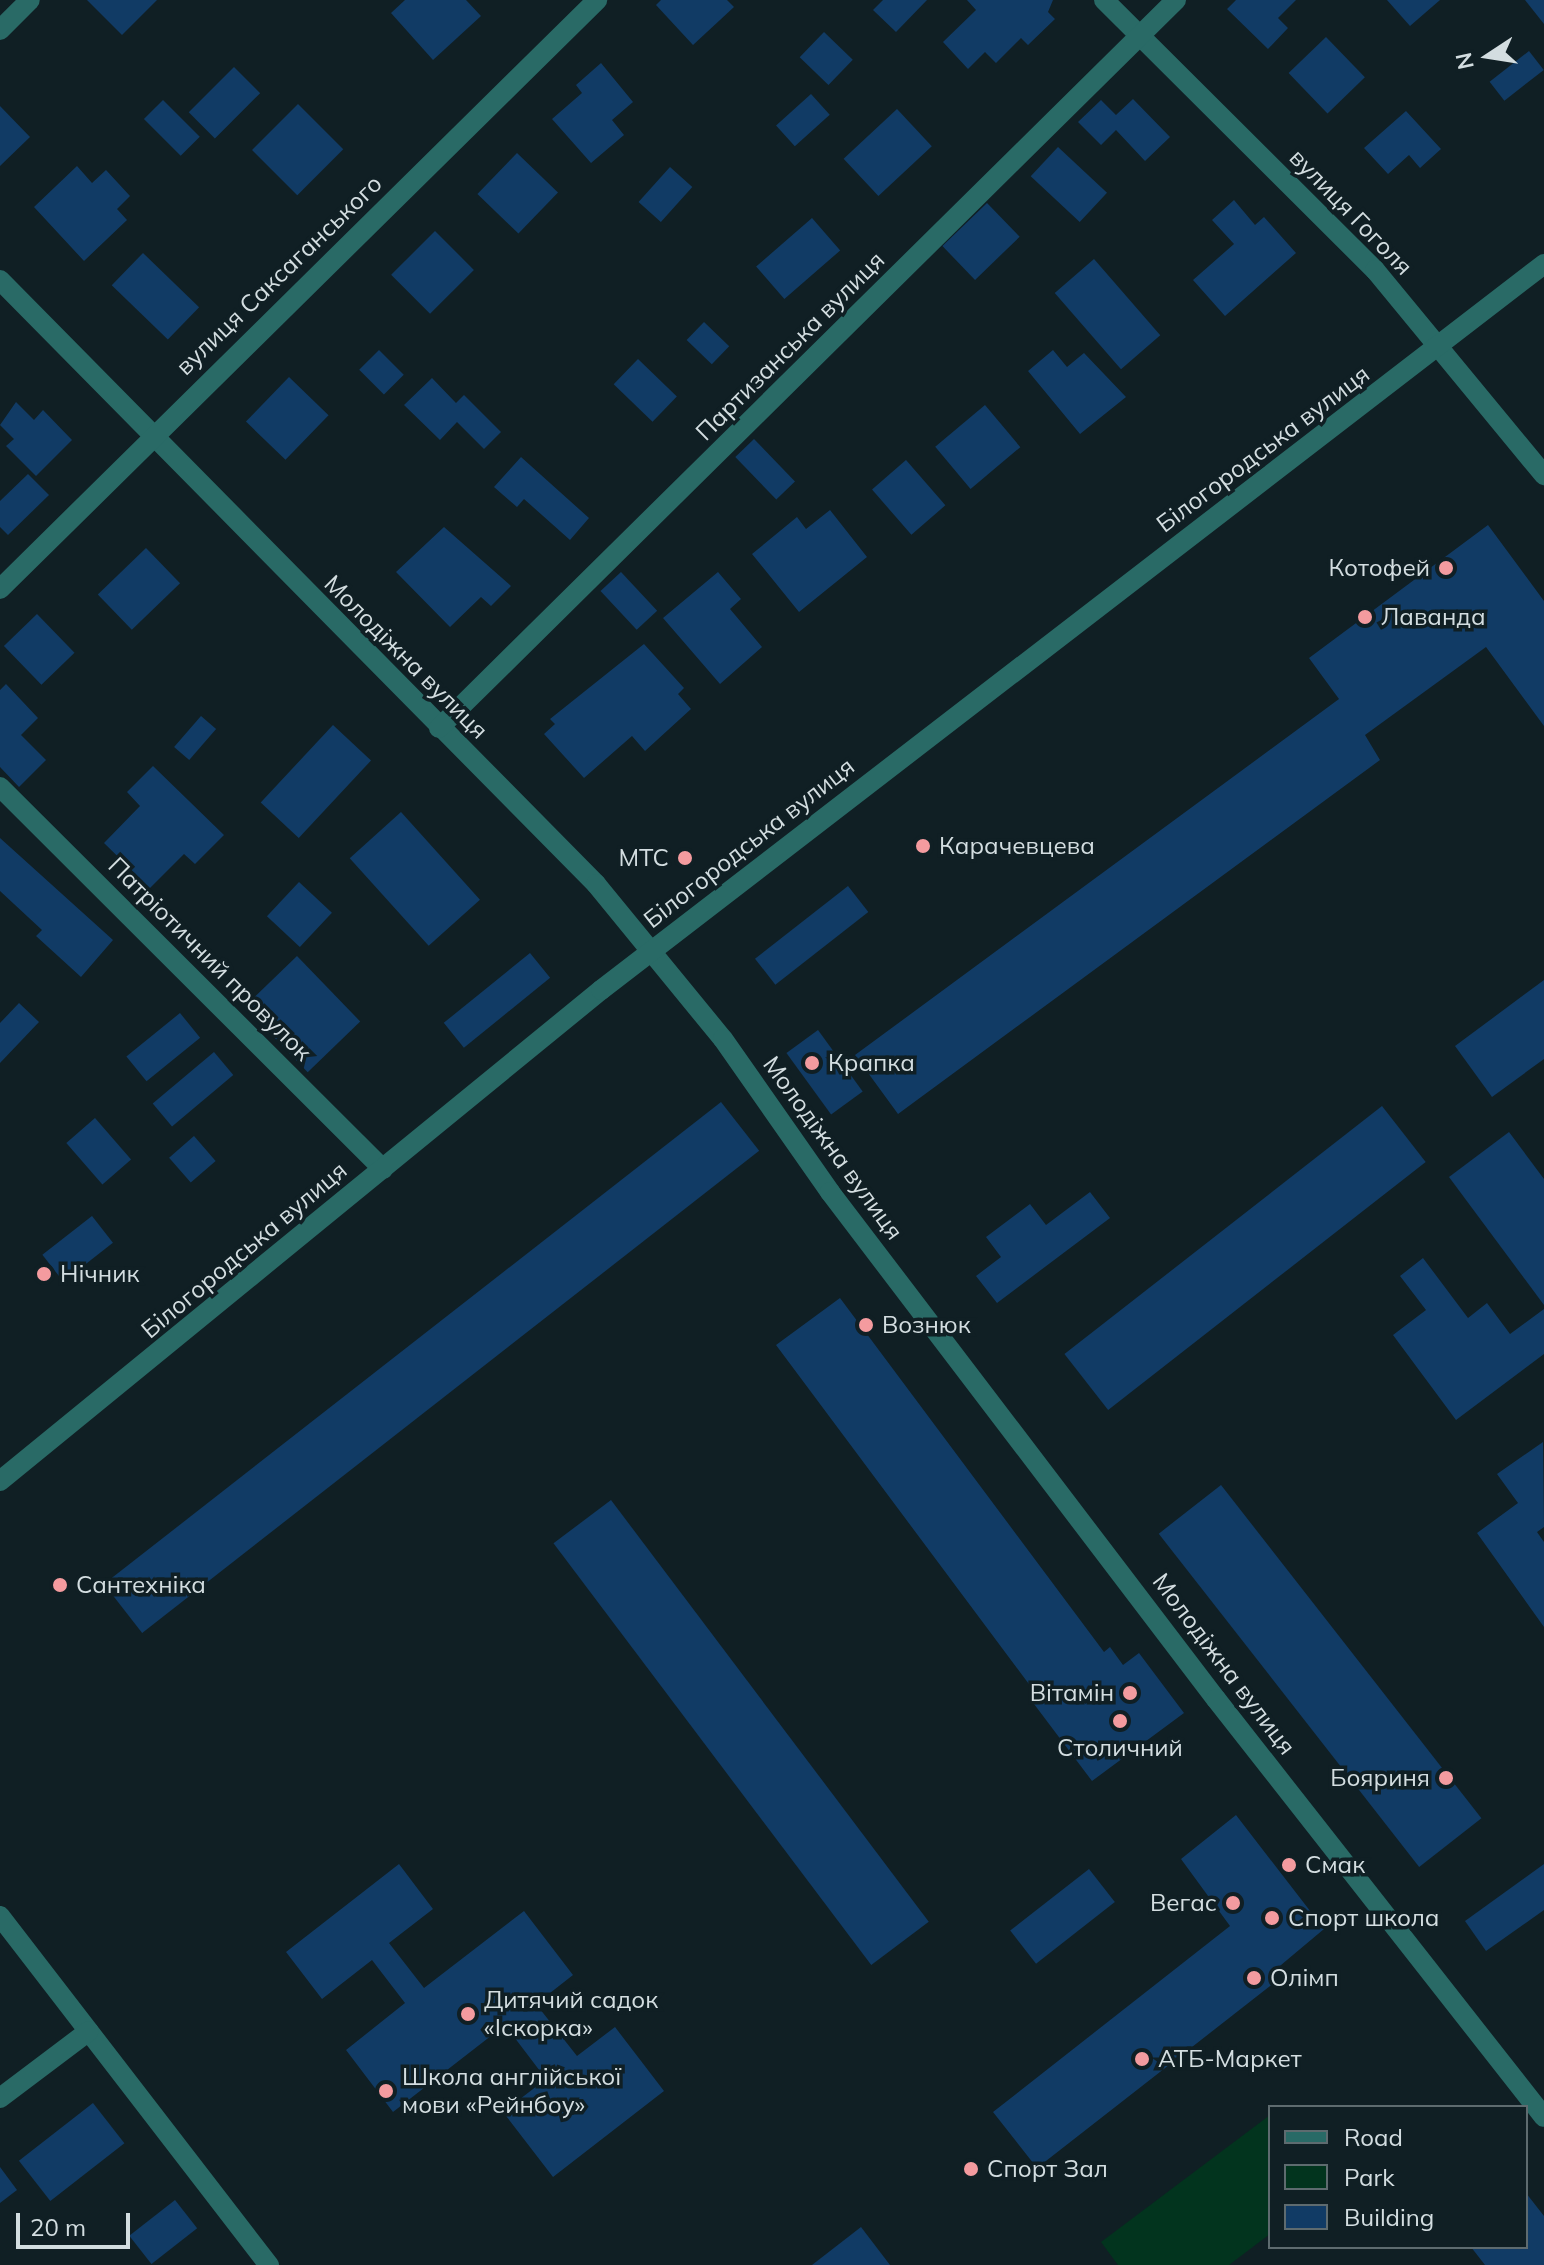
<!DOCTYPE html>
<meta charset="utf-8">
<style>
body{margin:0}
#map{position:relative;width:1544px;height:2265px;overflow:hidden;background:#101f24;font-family:Mulish,sans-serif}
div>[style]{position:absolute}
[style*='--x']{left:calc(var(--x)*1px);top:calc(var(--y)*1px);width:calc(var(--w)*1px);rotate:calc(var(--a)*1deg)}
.green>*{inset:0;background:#02341e}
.building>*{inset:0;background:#113b65;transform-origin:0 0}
.minor>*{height:20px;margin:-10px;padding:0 10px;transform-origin:10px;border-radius:10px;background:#296a66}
.dots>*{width:22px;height:22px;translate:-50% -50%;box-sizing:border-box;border:4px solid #101f24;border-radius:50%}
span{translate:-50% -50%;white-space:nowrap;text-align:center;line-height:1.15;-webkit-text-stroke:7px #101f24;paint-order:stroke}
.street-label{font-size:24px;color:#d3dde0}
.poi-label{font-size:24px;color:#d3dde0}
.right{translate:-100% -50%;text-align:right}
.left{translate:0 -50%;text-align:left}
.legend{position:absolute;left:1268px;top:2105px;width:260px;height:144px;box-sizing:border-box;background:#101f24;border:2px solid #5e6b6f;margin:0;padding:10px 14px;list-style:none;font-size:24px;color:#d3dde0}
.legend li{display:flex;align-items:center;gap:16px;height:40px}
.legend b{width:40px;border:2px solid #5e6b6f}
.north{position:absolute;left:1448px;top:16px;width:80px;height:80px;-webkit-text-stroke:6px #101f24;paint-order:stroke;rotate:258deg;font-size:22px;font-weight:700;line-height:32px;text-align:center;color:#d3dde0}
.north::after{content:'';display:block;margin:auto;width:28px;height:36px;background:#d3dde0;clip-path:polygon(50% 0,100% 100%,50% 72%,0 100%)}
.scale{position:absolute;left:16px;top:2213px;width:114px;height:36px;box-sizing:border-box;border:4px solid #d3dde0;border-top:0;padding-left:10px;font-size:24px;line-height:28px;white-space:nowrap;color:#d3dde0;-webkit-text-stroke:6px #101f24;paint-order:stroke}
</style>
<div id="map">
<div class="green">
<i style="clip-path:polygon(1270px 2115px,1270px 2234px,1229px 2265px,1118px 2265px,1101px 2242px)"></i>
</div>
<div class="building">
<i style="clip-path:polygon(87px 0,157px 0,122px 35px)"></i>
<i style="clip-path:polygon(405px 0,466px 0,481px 16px,433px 60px,391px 13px)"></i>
<i style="clip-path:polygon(661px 0,727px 0,734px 7px,693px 45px,656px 5px)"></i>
<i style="clip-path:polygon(883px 0,927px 0,896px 32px,873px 10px)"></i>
<i style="clip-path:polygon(967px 0,1053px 0,1048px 12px,1055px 19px,1028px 45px,1021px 38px,996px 63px,985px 52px,968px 69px,943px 42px,976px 10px)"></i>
<i style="clip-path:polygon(1236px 0,1296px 0,1278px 18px,1288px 28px,1268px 49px,1227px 9px)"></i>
<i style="clip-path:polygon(1387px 0,1440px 0,1410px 26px)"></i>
<i style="clip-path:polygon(1525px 0,1544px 0,1544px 24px)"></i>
<i style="left:824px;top:32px;width:40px;height:35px;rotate:44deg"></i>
<i style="left:1326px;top:37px;width:56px;height:52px;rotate:46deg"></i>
<i style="left:1529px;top:51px;width:24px;height:50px;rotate:52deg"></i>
<i style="clip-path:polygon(601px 63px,633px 102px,612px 120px,624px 135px,591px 163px,552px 119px,582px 93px,576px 85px)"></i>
<i style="left:234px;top:67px;width:37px;height:64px;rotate:45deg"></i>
<i style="left:811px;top:94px;width:28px;height:47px;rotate:48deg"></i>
<i style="clip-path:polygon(1133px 99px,1170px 137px,1145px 161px,1116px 130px,1101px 145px,1078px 122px,1101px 100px,1116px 115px)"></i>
<i style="left:163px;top:100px;width:52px;height:27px;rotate:45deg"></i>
<i style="left:298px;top:104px;width:64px;height:65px;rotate:45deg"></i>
<i style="clip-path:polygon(0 106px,30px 137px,0 166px)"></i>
<i style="left:897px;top:109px;width:51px;height:73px;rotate:47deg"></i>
<i style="clip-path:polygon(1406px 111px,1441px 149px,1420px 168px,1409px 155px,1388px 174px,1364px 148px)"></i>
<i style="left:1058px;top:147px;width:67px;height:40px;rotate:43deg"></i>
<i style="left:517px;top:153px;width:57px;height:57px;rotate:44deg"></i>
<i style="clip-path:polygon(77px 166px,92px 183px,106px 170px,130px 196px,117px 209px,127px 220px,84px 261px,34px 207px)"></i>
<i style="left:670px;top:167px;width:30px;height:47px;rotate:42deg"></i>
<i style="clip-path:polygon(1234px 200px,1255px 225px,1264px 217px,1296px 253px,1225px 316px,1193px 280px,1234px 244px,1212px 220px)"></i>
<i style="left:987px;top:203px;width:47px;height:62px;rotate:46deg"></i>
<i style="left:812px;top:218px;width:43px;height:74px;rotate:49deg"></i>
<i style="left:435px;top:231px;width:55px;height:62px;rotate:45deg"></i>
<i style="left:143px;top:253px;width:78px;height:45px;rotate:44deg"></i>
<i style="left:1094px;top:259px;width:101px;height:52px;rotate:49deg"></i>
<i style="left:704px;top:322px;width:35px;height:25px;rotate:44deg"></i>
<i style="left:379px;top:350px;width:35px;height:28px;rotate:45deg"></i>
<i style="clip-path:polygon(1053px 350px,1067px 367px,1084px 353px,1126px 397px,1080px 434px,1028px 371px)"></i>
<i style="left:638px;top:359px;width:54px;height:35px;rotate:44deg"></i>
<i style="left:289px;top:377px;width:55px;height:62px;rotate:44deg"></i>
<i style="clip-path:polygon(432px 378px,456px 403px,464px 395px,501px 432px,484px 449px,457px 422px,440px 440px,404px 405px)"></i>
<i style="clip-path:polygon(16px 402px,34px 420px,43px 410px,72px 440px,36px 476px,6px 446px,14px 439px,0 425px)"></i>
<i style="left:985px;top:405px;width:55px;height:65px;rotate:50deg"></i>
<i style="left:754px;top:439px;width:59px;height:26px;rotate:46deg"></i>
<i style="clip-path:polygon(521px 457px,589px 518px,570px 540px,524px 499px,517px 507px,494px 487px)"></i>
<i style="left:906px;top:460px;width:60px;height:45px;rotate:49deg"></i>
<i style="clip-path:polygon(28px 474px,49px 495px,8px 535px,0 527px,0 501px)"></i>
<i style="clip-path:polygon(830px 510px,867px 557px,799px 612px,752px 554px,797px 517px,806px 529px)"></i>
<i style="clip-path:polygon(1488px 525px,1544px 601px,1544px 726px,1486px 647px,1365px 735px,1380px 760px,898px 1114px,855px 1055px,1339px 699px,1309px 658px)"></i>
<i style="clip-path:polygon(444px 527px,511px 586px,491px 606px,481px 597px,450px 627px,396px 572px)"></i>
<i style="left:146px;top:548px;width:49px;height:67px;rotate:46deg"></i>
<i style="left:621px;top:572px;width:53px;height:28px;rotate:47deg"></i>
<i style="clip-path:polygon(718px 572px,741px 599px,730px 609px,762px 647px,720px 684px,663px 618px)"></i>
<i style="left:37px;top:614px;width:54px;height:46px;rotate:46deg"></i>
<i style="clip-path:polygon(644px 644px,684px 688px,678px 694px,691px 709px,645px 751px,632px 736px,584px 778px,544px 734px,555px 724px,550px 719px)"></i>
<i style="clip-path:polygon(6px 684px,38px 718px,21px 735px,46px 760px,19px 787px,0 767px,0 690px)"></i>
<i style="left:201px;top:716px;width:20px;height:41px;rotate:41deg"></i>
<i style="left:333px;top:725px;width:52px;height:106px;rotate:43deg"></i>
<i style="clip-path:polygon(153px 766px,224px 835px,195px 864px,184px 854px,150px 888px,104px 843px,140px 806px,127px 792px)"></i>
<i style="left:401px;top:812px;width:118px;height:69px;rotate:48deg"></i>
<i style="clip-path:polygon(0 838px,113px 940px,81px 977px,36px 936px,42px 930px,0 891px)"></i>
<i style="left:299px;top:882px;width:45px;height:47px;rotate:43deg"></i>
<i style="left:848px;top:886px;width:33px;height:118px;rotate:52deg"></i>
<i style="left:530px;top:953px;width:32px;height:111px;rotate:51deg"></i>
<i style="left:297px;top:956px;width:91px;height:73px;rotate:46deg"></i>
<i style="clip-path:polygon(1544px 980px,1544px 1059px,1492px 1097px,1455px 1046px)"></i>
<i style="clip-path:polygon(19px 1003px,39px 1022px,0 1063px,0 1023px)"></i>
<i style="left:180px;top:1013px;width:32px;height:69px;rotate:51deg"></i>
<i style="left:818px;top:1030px;width:76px;height:39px;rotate:54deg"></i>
<i style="left:214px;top:1052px;width:30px;height:80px;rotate:50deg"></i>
<i style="left:721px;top:1102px;width:62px;height:783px;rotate:52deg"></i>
<i style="left:1382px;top:1106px;width:71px;height:403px;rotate:52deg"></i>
<i style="left:95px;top:1118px;width:55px;height:38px;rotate:49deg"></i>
<i style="clip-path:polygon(1509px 1132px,1544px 1179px,1544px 1305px,1449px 1177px)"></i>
<i style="left:194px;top:1136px;width:33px;height:33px;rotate:49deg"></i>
<i style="clip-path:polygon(1090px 1192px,1110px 1218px,997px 1303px,976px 1276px,1001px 1257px,986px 1237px,1030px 1204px,1046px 1225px)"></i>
<i style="left:92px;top:1216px;width:34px;height:63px;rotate:52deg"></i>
<i style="clip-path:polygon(1423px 1258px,1468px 1318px,1487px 1303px,1510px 1334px,1544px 1309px,1544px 1354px,1456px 1420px,1393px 1335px,1426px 1310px,1400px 1276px)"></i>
<i style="clip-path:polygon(840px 1298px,1104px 1652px,1110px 1647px,1123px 1665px,1139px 1653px,1184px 1713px,1092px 1781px,1034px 1704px,1040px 1699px,776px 1345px)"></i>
<i style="clip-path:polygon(1543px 1442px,1544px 1527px,1537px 1532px,1544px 1542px,1544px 1627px,1477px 1533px,1518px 1503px,1497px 1474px)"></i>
<i style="left:1221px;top:1485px;width:423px;height:79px;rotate:52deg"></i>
<i style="left:611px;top:1500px;width:528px;height:72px;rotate:53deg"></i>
<i style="clip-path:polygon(1236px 1815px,1324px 1929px,1268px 1976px,1274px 1983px,1037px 2168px,993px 2112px,1230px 1926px,1181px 1859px)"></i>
<i style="clip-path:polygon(399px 1864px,433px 1909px,389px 1943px,424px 1988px,524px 1911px,573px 1975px,536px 2004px,577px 2056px,615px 2027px,664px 2091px,553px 2177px,503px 2112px,546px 2079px,505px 2025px,393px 2112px,346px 2050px,405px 2003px,372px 1960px,322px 1999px,286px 1952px)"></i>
<i style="clip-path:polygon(1544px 1864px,1544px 1910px,1486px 1951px,1465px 1921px)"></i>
<i style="left:1089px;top:1869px;width:42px;height:100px;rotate:52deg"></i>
<i style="left:93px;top:2103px;width:51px;height:94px;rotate:52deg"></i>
<i style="clip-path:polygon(0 2167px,17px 2190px,0 2203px)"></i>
<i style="clip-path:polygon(1526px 2193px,1544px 2216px,1544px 2265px,1485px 2265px,1471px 2247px,1526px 2247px)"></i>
<i style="left:175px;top:2200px;width:36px;height:58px;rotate:52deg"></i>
<i style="clip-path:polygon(861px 2227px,890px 2265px,812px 2265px)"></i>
</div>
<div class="minor">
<i style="--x:1104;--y:0;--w:383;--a:44.9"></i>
<i style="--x:1375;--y:270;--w:266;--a:50.5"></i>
<i style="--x:0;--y:30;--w:42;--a:-45"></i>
<i style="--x:0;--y:280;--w:849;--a:45.38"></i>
<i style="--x:596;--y:884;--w:200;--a:50.7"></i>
<i style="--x:723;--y:1039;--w:187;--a:55"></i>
<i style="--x:830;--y:1192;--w:637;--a:52.72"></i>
<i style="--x:1216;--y:1699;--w:531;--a:51.88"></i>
<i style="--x:0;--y:589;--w:839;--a:-44.61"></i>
<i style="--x:439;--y:728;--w:1036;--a:-44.65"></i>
<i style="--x:0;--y:787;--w:541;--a:44.93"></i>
<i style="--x:0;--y:1481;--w:776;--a:-39.25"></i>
<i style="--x:601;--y:990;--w:1190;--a:-37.59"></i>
<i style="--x:0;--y:1916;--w:441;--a:52.4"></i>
<i style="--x:0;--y:2098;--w:111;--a:-37"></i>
</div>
<div class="dots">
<i style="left:1446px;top:568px;background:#f49b9f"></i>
<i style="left:1365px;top:617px;background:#f49b9f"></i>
<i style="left:923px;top:846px;background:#f49b9f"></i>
<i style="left:685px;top:858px;background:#f49b9f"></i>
<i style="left:812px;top:1063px;background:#f49b9f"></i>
<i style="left:44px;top:1274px;background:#f49b9f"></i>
<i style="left:866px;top:1325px;background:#f49b9f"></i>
<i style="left:60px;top:1585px;background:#f49b9f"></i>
<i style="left:1130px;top:1693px;background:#f49b9f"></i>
<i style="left:1120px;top:1721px;background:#f49b9f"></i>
<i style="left:1446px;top:1778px;background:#f49b9f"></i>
<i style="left:1289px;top:1865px;background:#f49b9f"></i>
<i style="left:1233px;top:1903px;background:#f49b9f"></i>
<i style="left:1272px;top:1918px;background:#f49b9f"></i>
<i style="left:1254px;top:1978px;background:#f49b9f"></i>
<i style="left:468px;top:2014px;background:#f49b9f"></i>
<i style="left:1142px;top:2059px;background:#f49b9f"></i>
<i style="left:386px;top:2091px;background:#f49b9f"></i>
<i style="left:971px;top:2169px;background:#f49b9f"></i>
</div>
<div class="street-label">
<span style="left:1351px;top:212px;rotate:46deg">вулиця Гоголя</span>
<span style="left:279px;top:275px;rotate:-44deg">вулиця Саксаганського</span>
<span style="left:790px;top:346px;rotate:-45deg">Партизанська вулиця</span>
<span style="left:1263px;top:449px;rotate:-37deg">Білогородська вулиця</span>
<span style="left:406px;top:657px;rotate:45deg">Молодіжна вулиця</span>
<span style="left:749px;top:843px;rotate:-38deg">Білогородська вулиця</span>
<span style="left:210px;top:959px;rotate:45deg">Патріотичний провулок</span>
<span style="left:833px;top:1148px;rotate:54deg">Молодіжна вулиця</span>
<span style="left:244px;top:1250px;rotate:-40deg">Білогородська вулиця</span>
<span style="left:1224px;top:1664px;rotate:53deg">Молодіжна вулиця</span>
</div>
<div class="poi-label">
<span class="right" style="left:1430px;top:568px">Котофей</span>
<span class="left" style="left:1381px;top:617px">Лаванда</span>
<span class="left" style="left:939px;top:846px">Карачевцева</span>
<span class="right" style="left:669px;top:858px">МТС</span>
<span class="left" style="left:828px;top:1063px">Крапка</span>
<span class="left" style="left:60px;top:1274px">Нічник</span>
<span class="left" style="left:882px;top:1325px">Вознюк</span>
<span class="left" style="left:76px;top:1585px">Сантехніка</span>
<span class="right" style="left:1114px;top:1693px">Вітамін</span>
<span style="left:1120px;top:1748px">Столичний</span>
<span class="right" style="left:1430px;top:1778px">Бояриня</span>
<span class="left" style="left:1305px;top:1865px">Смак</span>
<span class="right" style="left:1217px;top:1903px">Вегас</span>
<span class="left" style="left:1288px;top:1918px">Спорт школа</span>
<span class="left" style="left:1270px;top:1978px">Олімп</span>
<span class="left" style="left:484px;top:2014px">Дитячий садок<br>«Іскорка»</span>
<span class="left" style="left:1158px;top:2059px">АТБ-Маркет</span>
<span class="left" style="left:402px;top:2091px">Школа англійської<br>мови «Рейнбоу»</span>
<span class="left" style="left:987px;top:2169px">Спорт Зал</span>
</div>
<ul class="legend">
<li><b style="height:10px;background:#296a66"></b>Road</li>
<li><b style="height:22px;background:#02341e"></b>Park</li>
<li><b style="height:22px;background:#113b65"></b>Building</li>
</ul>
<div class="north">N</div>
<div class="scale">20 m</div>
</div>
